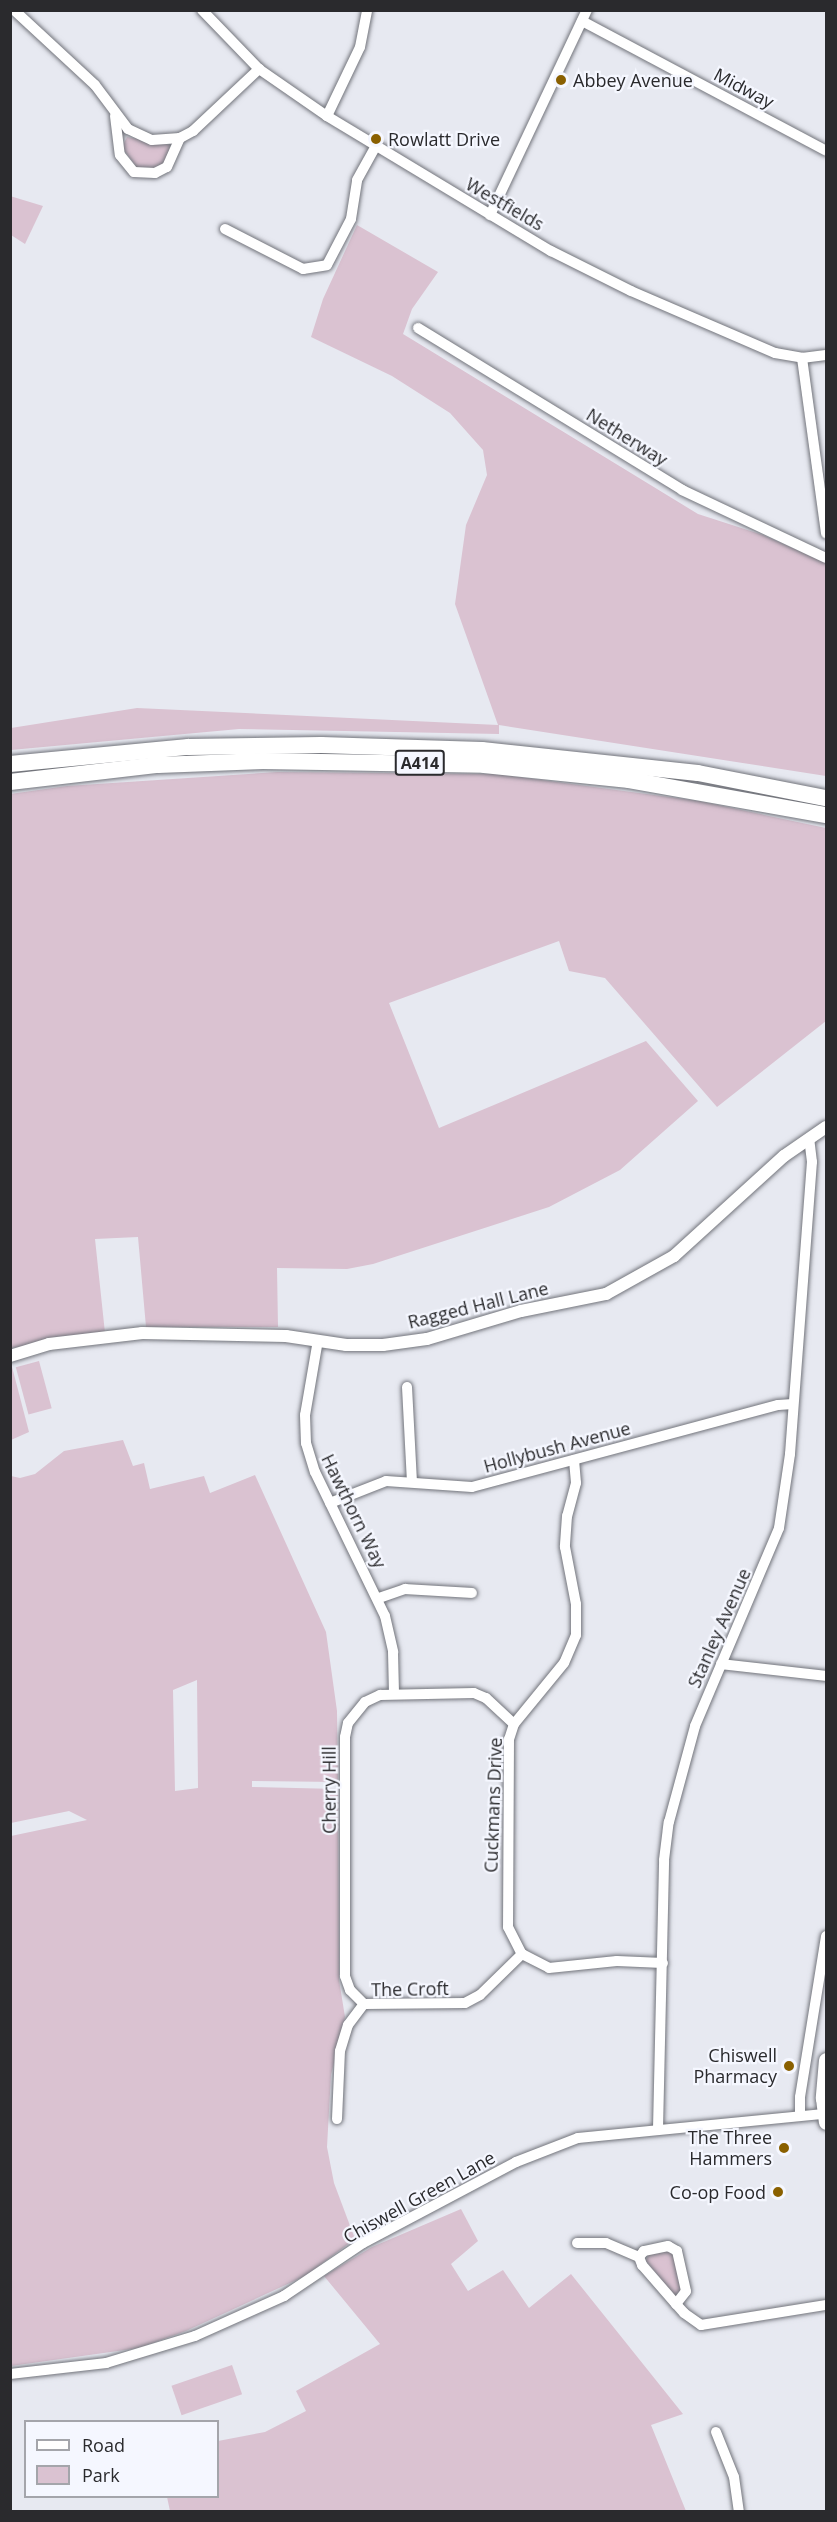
<!DOCTYPE html>
<style>
body{margin:0}
#map{position:relative;width:837px;height:2522px;overflow:hidden;background:#e7e9f1;font-family:"Open Sans",sans-serif}
div>[style]{position:absolute}
[style*='--x']{left:calc(var(--x)*1px);top:calc(var(--y)*1px);width:calc(var(--w)*1px);rotate:calc(var(--a)*1deg)}
.green>*{inset:0;background:#dac2d1;transform-origin:0 0}
.roads{filter:drop-shadow(0 0 2px #72747b) drop-shadow(0 0 2px #72747b)}
.minor>*{height:10px;margin:-5px;padding:0 5px;transform-origin:5px;border-radius:5px;background:#fff}
.tertiary>*{height:12px;margin:-6px;padding:0 6px;transform-origin:6px;border-radius:6px;background:#fff}
.secondary>*{height:15px;margin:-7.5px;padding:0 7.5px;transform-origin:7.5px;border-radius:7.5px;background:#fff}
.trunk>*{height:16px;margin:-8px;padding:0 8px;transform-origin:8px;border-radius:8px;background:#fff}
.dots>*{width:16px;height:16px;translate:-50% -50%;box-sizing:border-box;border:3px solid #f5f7ff;border-radius:50%}
span{translate:-50% -50%;white-space:nowrap;text-align:center;line-height:1.15;-webkit-text-stroke:4.5px #f5f7ff;paint-order:stroke}
.shield-label span{padding:2px 4px;background:#f5f7ff;border:2px solid;border-radius:4px;-webkit-text-stroke-width:0}
.shield-label{font-size:16px;color:#2a2a2d;font-weight:700}
.poi-label{font-size:18px;color:#2a2a2d}
.left{translate:0 -50%;text-align:left}
.right{translate:-100% -50%;text-align:right}
.street-label{font-size:18px;color:#2a2a2d}
.frame{position:absolute;inset:0;border:12px solid #2a2a2d;pointer-events:none}
.legend{position:absolute;left:24px;top:2420px;width:195px;height:78px;box-sizing:border-box;background:#f5f7ff;border:2px solid #a4a5ab;margin:0;padding:8px 10px;list-style:none;font-size:18px;color:#2a2a2d}
.legend li{display:flex;align-items:center;gap:12px;height:30px}
.legend b{width:30px;border:2px solid #a4a5ab}
</style>
<div id="map">
<div class="green">
<i style="clip-path:polygon(127px 137px,170px 145px,168px 160px,155px 170px,138px 169px,122px 147px)"></i>
<i style="clip-path:polygon(10px 196px,43px 206px,25px 244px,11px 235px)"></i>
<i style="clip-path:polygon(357px 225px,438px 272px,412px 309px,403px 334px,698px 514px,763px 535px,826px 563px,826px 776px,499px 725px,499px 734px,239px 729px,11px 750px,11px 728px,137px 708px,498px 725px,455px 604px,466px 525px,487px 475px,483px 450px,450px 413px,392px 376px,311px 337px,323px 299px)"></i>
<i style="clip-path:polygon(277px 772px,496px 774px,699px 801px,826px 828px,826px 1021px,717px 1107px,605px 978px,569px 971px,559px 941px,389px 1003px,439px 1128px,646px 1041px,698px 1101px,620px 1170px,549px 1207px,373px 1264px,347px 1269px,277px 1268px,278px 1327px,146px 1327px,138px 1237px,95px 1239px,105px 1333px,11px 1348px,10px 794px,67px 786px)"></i>
<i style="left:39px;top:1361px;width:49px;height:24px;rotate:75deg"></i>
<i style="clip-path:polygon(11px 1363px,29px 1432px,11px 1440px,10px 1363px)"></i>
<i style="clip-path:polygon(evenodd,123px 1440px,133px 1466px,144px 1463px,150px 1489px,204px 1476px,210px 1493px,255px 1475px,326px 1632px,337px 1711px,338px 1782px,252px 1781px,252px 1787px,338px 1789px,339px 1980px,345px 2017px,331px 2075px,327px 2147px,334px 2183px,355px 2239px,305px 2276px,186px 2331px,139px 2348px,11px 2366px,11px 1836px,87px 1820px,69px 1811px,11px 1823px,11px 1476px,20px 1478px,35px 1474px,64px 1451px,123px 1440px,197px 1680px,198px 1788px,175px 1791px,173px 1690px,197px 1680px)"></i>
<i style="clip-path:polygon(461px 2209px,478px 2241px,451px 2264px,468px 2291px,503px 2270px,529px 2308px,571px 2274px,683px 2414px,651px 2425px,686px 2511px,170px 2511px,167px 2497px,218px 2496px,218px 2441px,265px 2432px,306px 2411px,296px 2391px,380px 2344px,324px 2276px,372px 2247px)"></i>
<i style="clip-path:polygon(673px 2251px,684px 2290px,676px 2297px,646px 2261px,649px 2253px)"></i>
<i style="left:232px;top:2365px;width:31px;height:64px;rotate:71deg"></i>
</div>
<div class="roads">
<div class="minor">
<i style="--x:14;--y:10;--w:110;--a:42.8"></i>
<i style="--x:95;--y:85;--w:55;--a:53.1"></i>
<i style="--x:128;--y:129;--w:26;--a:25"></i>
<i style="--x:152;--y:140;--w:28;--a:-4"></i>
<i style="--x:180;--y:138;--w:15;--a:-28"></i>
<i style="--x:193;--y:131;--w:91;--a:-43.2"></i>
<i style="--x:202;--y:10;--w:82;--a:46"></i>
<i style="--x:259;--y:69;--w:83;--a:34.7"></i>
<i style="--x:327;--y:116;--w:262;--a:31.1"></i>
<i style="--x:551;--y:251;--w:89;--a:26.6"></i>
<i style="--x:631;--y:291;--w:157;--a:23.3"></i>
<i style="--x:775;--y:353;--w:27;--a:10"></i>
<i style="--x:802;--y:358;--w:24;--a:-7"></i>
<i style="--x:582;--y:21;--w:276;--a:28"></i>
<i style="--x:115;--y:116;--w:39;--a:83"></i>
<i style="--x:120;--y:155;--w:22;--a:51"></i>
<i style="--x:134;--y:172;--w:21;--a:3"></i>
<i style="--x:155;--y:173;--w:13;--a:-27"></i>
<i style="--x:167;--y:167;--w:32;--a:-66"></i>
<i style="--x:327;--y:116;--w:76;--a:-64.4"></i>
<i style="--x:360;--y:47;--w:38;--a:-79"></i>
<i style="--x:490;--y:215;--w:227;--a:-64.7"></i>
<i style="--x:225;--y:229;--w:88;--a:27.1"></i>
<i style="--x:303;--y:269;--w:24;--a:-9"></i>
<i style="--x:327;--y:265;--w:52;--a:-62.4"></i>
<i style="--x:351;--y:219;--w:39;--a:-81"></i>
<i style="--x:357;--y:180;--w:39;--a:-61"></i>
<i style="--x:418;--y:328;--w:310;--a:31.5"></i>
<i style="--x:682;--y:490;--w:159;--a:25.3"></i>
<i style="--x:802;--y:358;--w:177;--a:82.2"></i>
<i style="--x:318;--y:1340;--w:76;--a:99.8"></i>
<i style="--x:305;--y:1415;--w:28;--a:88"></i>
<i style="--x:306;--y:1443;--w:30;--a:73"></i>
<i style="--x:315;--y:1472;--w:160;--a:64.1"></i>
<i style="--x:385;--y:1616;--w:37;--a:77"></i>
<i style="--x:393;--y:1652;--w:42;--a:88.6"></i>
<i style="--x:407;--y:1387;--w:94;--a:87"></i>
<i style="--x:574;--y:1460;--w:23;--a:85"></i>
<i style="--x:576;--y:1483;--w:34;--a:105"></i>
<i style="--x:567;--y:1516;--w:31;--a:94"></i>
<i style="--x:565;--y:1547;--w:58;--a:79.1"></i>
<i style="--x:576;--y:1604;--w:31;--a:90"></i>
<i style="--x:576;--y:1635;--w:30;--a:113"></i>
<i style="--x:564;--y:1663;--w:79;--a:129.3"></i>
<i style="--x:514;--y:1724;--w:16;--a:108"></i>
<i style="--x:509;--y:1739;--w:188;--a:90.3"></i>
<i style="--x:508;--y:1927;--w:30;--a:63"></i>
<i style="--x:522;--y:1954;--w:30;--a:27"></i>
<i style="--x:549;--y:1968;--w:68;--a:-5.9"></i>
<i style="--x:617;--y:1961;--w:46;--a:2.5"></i>
<i style="--x:330;--y:1503;--w:60;--a:-21.4"></i>
<i style="--x:386;--y:1481;--w:86;--a:4"></i>
<i style="--x:472;--y:1487;--w:317;--a:-15"></i>
<i style="--x:778;--y:1405;--w:15;--a:-4"></i>
<i style="--x:379;--y:1598;--w:28;--a:-19"></i>
<i style="--x:405;--y:1589;--w:67;--a:3.4"></i>
<i style="--x:721;--y:1664;--w:106;--a:6.5"></i>
<i style="--x:364;--y:2004;--w:20;--a:-135"></i>
<i style="--x:350;--y:1990;--w:15;--a:-110"></i>
<i style="--x:345;--y:1976;--w:239;--a:-90"></i>
<i style="--x:345;--y:1737;--w:14;--a:-78"></i>
<i style="--x:348;--y:1723;--w:27;--a:-51"></i>
<i style="--x:365;--y:1702;--w:17;--a:-25"></i>
<i style="--x:380;--y:1695;--w:94;--a:-1.2"></i>
<i style="--x:474;--y:1693;--w:13;--a:23"></i>
<i style="--x:486;--y:1698;--w:38;--a:43"></i>
<i style="--x:364;--y:2004;--w:101;--a:-0.6"></i>
<i style="--x:465;--y:2003;--w:17;--a:-28"></i>
<i style="--x:480;--y:1995;--w:59;--a:-44.3"></i>
<i style="--x:800;--y:2115;--w:18;--a:-90"></i>
<i style="--x:800;--y:2097;--w:163;--a:-80.8"></i>
<i style="--x:337;--y:2119;--w:68;--a:-87.5"></i>
<i style="--x:340;--y:2051;--w:27;--a:-73"></i>
<i style="--x:348;--y:2025;--w:26;--a:-53"></i>
<i style="--x:658;--y:2129;--w:269;--a:-88.7"></i>
<i style="--x:664;--y:1860;--w:38;--a:-83"></i>
<i style="--x:669;--y:1822;--w:99;--a:-74.8"></i>
<i style="--x:695;--y:1726;--w:215;--a:-67"></i>
<i style="--x:779;--y:1528;--w:75;--a:-81.5"></i>
<i style="--x:790;--y:1454;--w:293;--a:-85.7"></i>
<i style="--x:812;--y:1162;--w:24;--a:-97"></i>
<i style="--x:577;--y:2243;--w:29;--a:0"></i>
<i style="--x:606;--y:2243;--w:36;--a:23"></i>
<i style="--x:676;--y:2304;--w:16;--a:-52"></i>
<i style="--x:686;--y:2291;--w:41;--a:-102.7"></i>
<i style="--x:677;--y:2251;--w:10;--a:-151"></i>
<i style="--x:668;--y:2246;--w:25;--a:168"></i>
<i style="--x:644;--y:2251;--w:8;--a:130"></i>
<i style="--x:639;--y:2257;--w:9;--a:69"></i>
<i style="--x:642;--y:2265;--w:52;--a:48.9"></i>
<i style="--x:676;--y:2304;--w:12;--a:48"></i>
<i style="--x:684;--y:2313;--w:21;--a:35"></i>
<i style="--x:701;--y:2325;--w:127;--a:-9.1"></i>
<i style="--x:10;--y:2374;--w:97;--a:-6.5"></i>
<i style="--x:106;--y:2363;--w:93;--a:-16.9"></i>
<i style="--x:195;--y:2336;--w:98;--a:-24.2"></i>
<i style="--x:284;--y:2296;--w:95;--a:-33.9"></i>
<i style="--x:363;--y:2243;--w:173;--a:-27.9"></i>
<i style="--x:516;--y:2162;--w:66;--a:-21.2"></i>
<i style="--x:578;--y:2138;--w:247;--a:-5.6"></i>
<i style="--x:716;--y:2432;--w:48;--a:68.2"></i>
<i style="--x:734;--y:2477;--w:35;--a:82"></i>
</div>
<div class="tertiary">
<i style="--x:10;--y:1356;--w:41;--a:-17.1"></i>
<i style="--x:49;--y:1344;--w:94;--a:-6.7"></i>
<i style="--x:142;--y:1333;--w:144;--a:1.2"></i>
<i style="--x:286;--y:1336;--w:61;--a:8.5"></i>
<i style="--x:346;--y:1345;--w:37;--a:0"></i>
<i style="--x:383;--y:1345;--w:44;--a:-7.8"></i>
<i style="--x:427;--y:1339;--w:98;--a:-16.6"></i>
<i style="--x:521;--y:1311;--w:87;--a:-11.3"></i>
<i style="--x:606;--y:1294;--w:78;--a:-29.2"></i>
<i style="--x:674;--y:1256;--w:149;--a:-42.3"></i>
<i style="--x:784;--y:1156;--w:51;--a:-34.6"></i>
</div>
<div class="secondary">
<i style="--x:826;--y:2060;--w:38;--a:95"></i>
<i style="--x:823;--y:2098;--w:24;--a:83"></i>
</div>
<div class="trunk">
<i style="--x:10;--y:764;--w:179;--a:-5.5"></i>
<i style="--x:188;--y:747;--w:133;--a:-0.9"></i>
<i style="--x:321;--y:745;--w:161;--a:1.8"></i>
<i style="--x:482;--y:750;--w:217;--a:6.1"></i>
<i style="--x:698;--y:773;--w:130;--a:11.1"></i>
<i style="--x:10;--y:782;--w:149;--a:-6.6"></i>
<i style="--x:158;--y:765;--w:105;--a:-2.2"></i>
<i style="--x:263;--y:761;--w:221;--a:1"></i>
<i style="--x:484;--y:765;--w:146;--a:5.9"></i>
<i style="--x:629;--y:780;--w:200;--a:10.1"></i>
</div>
</div>
<div class="dots">
<i style="left:561px;top:80px;background:#8a6000"></i>
<i style="left:376px;top:139px;background:#8a6000"></i>
<i style="left:789px;top:2066px;background:#8a6000"></i>
<i style="left:784px;top:2148px;background:#8a6000"></i>
<i style="left:778px;top:2192px;background:#8a6000"></i>
</div>
<div class="shield-label">
<span style="left:420px;top:763px">A414</span>
</div>
<div class="poi-label">
<span class="left" style="left:573px;top:80px">Abbey Avenue</span>
<span class="left" style="left:388px;top:139px">Rowlatt Drive</span>
<span class="right" style="left:777px;top:2066px">Chiswell<br>Pharmacy</span>
<span class="right" style="left:772px;top:2148px">The Three<br>Hammers</span>
<span class="right" style="left:766px;top:2192px">Co-op Food</span>
</div>
<div class="street-label">
<span style="left:744px;top:88px;rotate:28deg">Midway</span>
<span style="left:505px;top:204px;rotate:30deg">Westfields</span>
<span style="left:627px;top:437px;rotate:32deg">Netherway</span>
<span style="left:478px;top:1305px;rotate:-14deg">Ragged Hall Lane</span>
<span style="left:557px;top:1447px;rotate:-15deg">Hollybush Avenue</span>
<span style="left:354px;top:1511px;rotate:64deg">Hawthorn Way</span>
<span style="left:719px;top:1628px;rotate:-66deg">Stanley Avenue</span>
<span style="left:329px;top:1790px;rotate:-90deg">Cherry Hill</span>
<span style="left:493px;top:1805px;rotate:-88deg">Cuckmans Drive</span>
<span style="left:410px;top:1989px;rotate:-1deg">The Croft</span>
<span style="left:419px;top:2197px;rotate:-29deg">Chiswell Green Lane</span>
</div>
<div class="frame"></div>
<ul class="legend">
<li><b style="height:8px;background:#fff"></b>Road</li>
<li><b style="height:16px;background:#dac2d1"></b>Park</li>
</ul>
</div>
